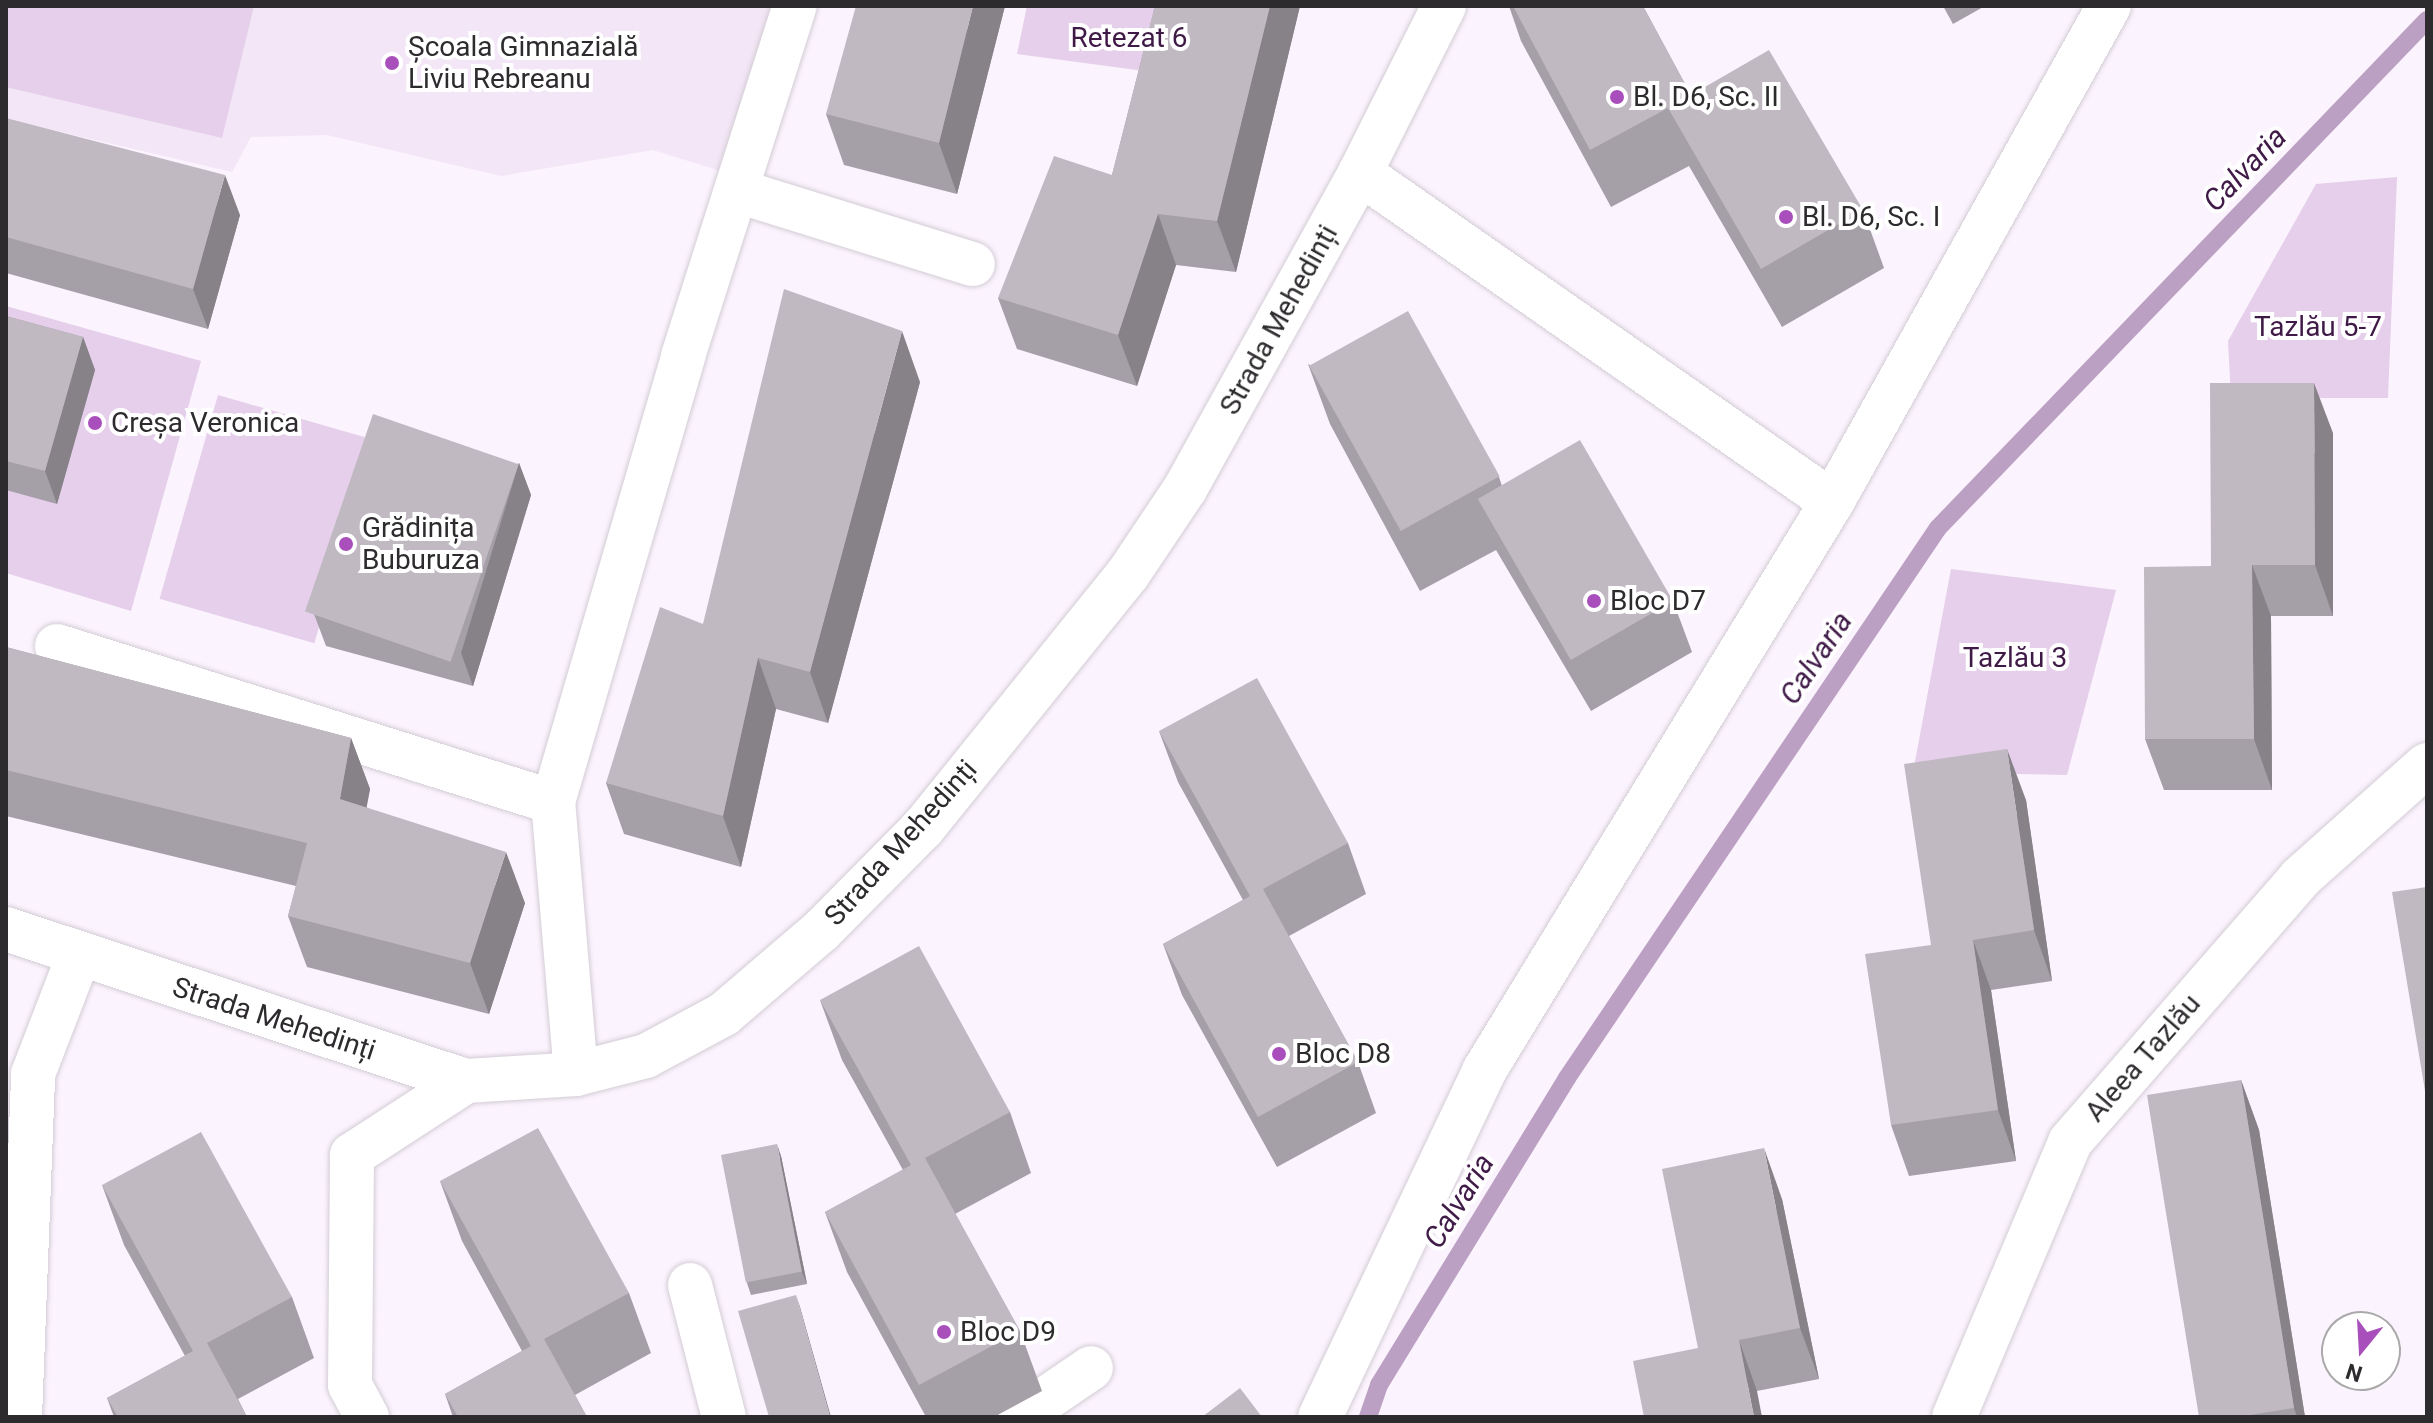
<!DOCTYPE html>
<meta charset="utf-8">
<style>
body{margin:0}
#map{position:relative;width:2433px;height:1423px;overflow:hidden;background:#fbf3fd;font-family:Roboto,sans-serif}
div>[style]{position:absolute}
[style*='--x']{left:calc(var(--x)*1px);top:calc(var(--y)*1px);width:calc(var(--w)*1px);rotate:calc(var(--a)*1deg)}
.built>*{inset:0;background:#f3e6f6}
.green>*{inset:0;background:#e5cfea;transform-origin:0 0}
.stream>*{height:18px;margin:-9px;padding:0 9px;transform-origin:9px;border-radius:9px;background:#bca0c3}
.roads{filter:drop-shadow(0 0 2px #d3ccd5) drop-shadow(0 0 2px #d3ccd5)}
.minor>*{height:44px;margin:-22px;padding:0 22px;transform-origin:22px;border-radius:22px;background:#fff}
.wall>*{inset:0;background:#a59fa7}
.shaded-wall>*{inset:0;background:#868288}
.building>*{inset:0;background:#c0b9c2;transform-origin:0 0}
.dots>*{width:22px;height:22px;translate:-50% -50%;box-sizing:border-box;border:4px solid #fff;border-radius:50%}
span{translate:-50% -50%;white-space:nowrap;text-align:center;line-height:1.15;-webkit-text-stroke:8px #fff;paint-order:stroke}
.park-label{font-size:28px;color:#3f1a47}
.poi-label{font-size:28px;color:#2e2b2e}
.left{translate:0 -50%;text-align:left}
.street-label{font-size:28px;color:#2e2b2e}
.water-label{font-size:30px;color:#401b48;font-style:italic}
.frame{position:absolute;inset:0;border:8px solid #2e2b2e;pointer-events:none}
.north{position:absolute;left:2321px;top:1311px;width:80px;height:80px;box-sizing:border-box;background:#fff;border:2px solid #abaaab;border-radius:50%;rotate:198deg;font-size:22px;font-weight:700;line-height:32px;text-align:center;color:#2e2b2e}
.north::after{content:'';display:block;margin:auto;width:28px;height:36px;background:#a84fbc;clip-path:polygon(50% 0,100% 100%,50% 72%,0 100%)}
</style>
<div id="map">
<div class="built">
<i style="clip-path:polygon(6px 6px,795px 6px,743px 178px,653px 150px,501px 176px,327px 135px,251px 137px,232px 172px,6px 119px)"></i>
</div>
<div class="green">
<i style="clip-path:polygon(6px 6px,254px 6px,222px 138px,6px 87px)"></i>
<i style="clip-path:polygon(1027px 6px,1171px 6px,1152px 72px,1017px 54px)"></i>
<i style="clip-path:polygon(2397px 177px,2388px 398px,2231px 398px,2228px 341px,2316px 184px)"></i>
<i style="clip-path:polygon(6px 306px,201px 361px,131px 611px,6px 573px)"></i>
<i style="left:218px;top:395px;width:161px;height:212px;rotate:16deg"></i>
<i style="clip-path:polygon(1951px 569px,2116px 590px,2067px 775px,1913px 772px)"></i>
</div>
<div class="stream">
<i style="--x:1368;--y:1417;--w:34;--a:-71"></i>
<i style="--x:1379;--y:1385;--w:360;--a:-58.5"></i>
<i style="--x:1567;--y:1078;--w:663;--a:-56"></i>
<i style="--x:1938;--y:528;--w:705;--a:-46.09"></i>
</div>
<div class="roads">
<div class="minor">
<i style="--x:1360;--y:173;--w:575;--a:34.88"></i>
<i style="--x:738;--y:191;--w:246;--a:17.3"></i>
<i style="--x:57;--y:646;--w:520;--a:17.46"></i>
<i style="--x:6;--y:929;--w:484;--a:18.3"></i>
<i style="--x:466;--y:1081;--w:110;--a:-3.6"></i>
<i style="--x:576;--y:1074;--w:72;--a:-14.4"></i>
<i style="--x:646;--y:1056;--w:89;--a:-28.3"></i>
<i style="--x:724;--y:1014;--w:128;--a:-40.6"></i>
<i style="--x:821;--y:931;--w:145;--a:-45.3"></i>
<i style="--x:923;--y:828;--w:326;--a:-51.1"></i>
<i style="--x:1128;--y:574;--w:102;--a:-56.2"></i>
<i style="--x:1185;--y:489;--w:361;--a:-61"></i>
<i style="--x:1360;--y:173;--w:187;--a:-63.3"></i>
<i style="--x:576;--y:1074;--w:273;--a:-94.8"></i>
<i style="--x:553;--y:802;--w:465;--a:-73.7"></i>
<i style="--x:683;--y:356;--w:367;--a:-72.3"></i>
<i style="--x:690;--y:1285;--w:136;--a:75.6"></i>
<i style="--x:20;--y:1417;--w:343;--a:-87.8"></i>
<i style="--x:33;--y:1074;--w:128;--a:-68.9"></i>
<i style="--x:367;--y:1417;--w:36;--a:-118"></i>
<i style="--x:350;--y:1385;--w:230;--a:-89.5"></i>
<i style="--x:352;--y:1155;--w:136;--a:-33"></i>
<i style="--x:1019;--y:1417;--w:87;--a:-34.2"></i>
<i style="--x:1320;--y:1417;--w:383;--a:-64.6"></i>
<i style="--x:1484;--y:1071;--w:667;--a:-58.55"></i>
<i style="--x:1832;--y:502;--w:568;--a:-60.82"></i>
<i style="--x:1954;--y:1417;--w:298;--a:-67.1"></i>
<i style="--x:2070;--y:1142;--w:350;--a:-48.9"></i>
<i style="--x:2300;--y:878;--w:170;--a:-41.7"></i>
</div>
</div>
<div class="wall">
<i style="clip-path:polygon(1005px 6px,957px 194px,844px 165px,826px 114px)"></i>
<i style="clip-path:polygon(1155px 6px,1300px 6px,1236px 272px,1176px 265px,1137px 386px,1017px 349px,998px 298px,1112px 175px)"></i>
<i style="clip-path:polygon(1509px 6px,1643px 6px,1691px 95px,1863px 210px,1884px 268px,1782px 327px,1689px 166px,1611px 207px,1521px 41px)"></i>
<i style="clip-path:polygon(1943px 6px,1985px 6px,1953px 24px)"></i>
<i style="clip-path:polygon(6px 118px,240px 215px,208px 329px,6px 273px)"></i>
<i style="clip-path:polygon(6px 316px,83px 337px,95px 370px,57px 504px,6px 490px)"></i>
<i style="clip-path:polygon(1308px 364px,1499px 477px,1502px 486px,1673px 601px,1692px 652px,1591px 711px,1496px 550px,1420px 591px,1330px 424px)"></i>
<i style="clip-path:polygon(920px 382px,828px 723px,776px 709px,741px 867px,624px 834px,606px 783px,703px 624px)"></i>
<i style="clip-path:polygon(2333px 433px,2333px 616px,2271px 616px,2272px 790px,2164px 790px,2145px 739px,2211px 566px)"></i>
<i style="clip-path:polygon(519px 463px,531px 495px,473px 686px,326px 646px,314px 614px)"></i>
<i style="clip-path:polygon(6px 647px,351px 738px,370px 789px,366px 807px,525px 903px,489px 1014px,307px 967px,288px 916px,296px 886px,6px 816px)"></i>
<i style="clip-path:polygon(1159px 731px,1348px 843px,1366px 894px,1289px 936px,1358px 1062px,1376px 1113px,1277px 1167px,1182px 995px,1163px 944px,1243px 900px,1178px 782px)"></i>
<i style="clip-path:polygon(2026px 800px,2052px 981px,1991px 990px,2016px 1161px,1909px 1176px,1891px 1125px,1931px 945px)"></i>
<i style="clip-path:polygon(820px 1000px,1010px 1112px,1031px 1173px,955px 1214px,1020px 1331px,1042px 1391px,994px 1417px,926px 1417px,847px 1272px,825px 1212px,903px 1170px,842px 1060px)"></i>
<i style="clip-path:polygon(2241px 1080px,2259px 1130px,2305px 1417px,2199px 1417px)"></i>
<i style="clip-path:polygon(781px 1156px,807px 1284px,751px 1295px,747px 1283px)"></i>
<i style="clip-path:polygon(440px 1181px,629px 1293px,651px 1353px,575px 1395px,587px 1417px,453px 1417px,445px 1394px,522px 1351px,462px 1241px)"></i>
<i style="clip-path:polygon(102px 1185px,292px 1297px,314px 1358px,238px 1399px,247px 1417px,114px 1417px,107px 1398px,185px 1356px,124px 1245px)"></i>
<i style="clip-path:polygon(1782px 1199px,1819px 1379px,1757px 1391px,1698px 1348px)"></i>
</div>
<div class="shaded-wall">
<i style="clip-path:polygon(973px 6px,1005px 6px,957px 194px,939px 143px)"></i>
<i style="clip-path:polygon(1270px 6px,1300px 6px,1236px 272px,1217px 221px)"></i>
<i style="clip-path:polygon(225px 175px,240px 215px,208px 329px,193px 289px)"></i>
<i style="clip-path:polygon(1158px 214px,1176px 265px,1137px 386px,1118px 335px)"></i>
<i style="clip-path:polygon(902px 331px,920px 382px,828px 723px,810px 672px)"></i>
<i style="clip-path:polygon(83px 337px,95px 370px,57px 504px,45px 471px)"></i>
<i style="clip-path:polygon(2314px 383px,2333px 433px,2333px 616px,2315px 565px)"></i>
<i style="clip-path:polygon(519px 463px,531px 495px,473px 686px,461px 653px)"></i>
<i style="clip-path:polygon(2252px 565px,2271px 616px,2272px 790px,2254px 739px)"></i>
<i style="clip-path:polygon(758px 658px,776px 709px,741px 867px,723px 816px)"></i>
<i style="clip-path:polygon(351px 738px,370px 789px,359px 849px,340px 799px)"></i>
<i style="clip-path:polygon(2007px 749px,2026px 800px,2052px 981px,2034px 930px)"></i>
<i style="clip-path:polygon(506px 852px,525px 903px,489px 1014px,470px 963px)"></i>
<i style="clip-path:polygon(1973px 940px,1991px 990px,2016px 1161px,1998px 1110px)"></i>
<i style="clip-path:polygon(2241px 1080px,2259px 1130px,2305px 1417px,2297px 1417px,2294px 1408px)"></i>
<i style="clip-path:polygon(777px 1144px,781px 1156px,807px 1284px,802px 1272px)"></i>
<i style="clip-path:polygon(1764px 1148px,1782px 1199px,1819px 1379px,1800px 1328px)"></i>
<i style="clip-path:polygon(796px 1295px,800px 1307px,831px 1417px,830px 1417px)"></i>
<i style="clip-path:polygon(1739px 1340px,1757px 1391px,1762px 1417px,1754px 1417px)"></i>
</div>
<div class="building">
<i style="clip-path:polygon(856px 6px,973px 6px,939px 143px,826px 114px)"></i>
<i style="clip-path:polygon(1155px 6px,1270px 6px,1217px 221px,1158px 214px,1118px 335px,998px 298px,1054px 156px,1112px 175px)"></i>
<i style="clip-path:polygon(1513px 6px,1643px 6px,1691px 95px,1769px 50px,1863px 210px,1761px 269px,1668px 108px,1590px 150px)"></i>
<i style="clip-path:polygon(6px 118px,225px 175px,193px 289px,6px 237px)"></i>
<i style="clip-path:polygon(784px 289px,902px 331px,810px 672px,758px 658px,723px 816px,606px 783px,660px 607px,703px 624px)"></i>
<i style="left:1408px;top:311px;width:189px;height:113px;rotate:61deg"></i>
<i style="clip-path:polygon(6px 316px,83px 337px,45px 471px,6px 461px)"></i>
<i style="clip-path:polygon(2210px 383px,2314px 383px,2315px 565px,2252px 565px,2254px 739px,2145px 739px,2144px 567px,2211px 566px)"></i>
<i style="left:373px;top:414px;width:154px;height:209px;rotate:19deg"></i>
<i style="left:1580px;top:440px;width:186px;height:118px;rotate:60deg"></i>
<i style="clip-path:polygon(6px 647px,351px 738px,340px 799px,506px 852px,470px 963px,288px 916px,307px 843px,6px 770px)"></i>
<i style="clip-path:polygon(1257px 678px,1348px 843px,1263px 889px,1358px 1062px,1258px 1117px,1163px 944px,1250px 896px,1159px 731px)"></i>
<i style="clip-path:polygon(2007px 749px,2034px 930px,1973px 940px,1998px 1110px,1891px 1125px,1865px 954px,1931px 945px,1904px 764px)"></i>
<i style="clip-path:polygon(2427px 887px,2427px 1103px,2392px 892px)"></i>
<i style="clip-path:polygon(919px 946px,1010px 1112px,925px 1158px,1020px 1331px,919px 1385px,825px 1212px,911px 1165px,820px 1000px)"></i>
<i style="clip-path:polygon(2241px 1080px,2294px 1408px,2237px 1417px,2199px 1417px,2147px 1095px)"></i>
<i style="clip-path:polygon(538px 1128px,629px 1293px,544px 1339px,587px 1417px,458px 1417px,445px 1394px,531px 1346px,440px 1181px)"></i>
<i style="clip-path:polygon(201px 1132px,292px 1297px,207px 1343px,247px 1417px,118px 1417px,107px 1398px,193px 1351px,102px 1185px)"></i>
<i style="left:777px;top:1144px;width:130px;height:57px;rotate:79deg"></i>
<i style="clip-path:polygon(1764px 1148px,1800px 1328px,1739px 1340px,1754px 1417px,1644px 1417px,1633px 1361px,1698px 1348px,1662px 1169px)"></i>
<i style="clip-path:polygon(796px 1295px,830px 1417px,769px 1417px,738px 1311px)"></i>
<i style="clip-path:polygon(1240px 1388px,1262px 1417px,1202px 1417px)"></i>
</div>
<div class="dots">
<i style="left:392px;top:63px;background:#a84fbc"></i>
<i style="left:1617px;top:97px;background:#a84fbc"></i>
<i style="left:1786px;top:217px;background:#a84fbc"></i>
<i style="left:95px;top:423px;background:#a84fbc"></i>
<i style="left:346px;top:544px;background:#a84fbc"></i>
<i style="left:1594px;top:601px;background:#a84fbc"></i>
<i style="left:1279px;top:1054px;background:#a84fbc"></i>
<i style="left:944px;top:1332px;background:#a84fbc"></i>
</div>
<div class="park-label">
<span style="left:1129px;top:38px">Retezat 6</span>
<span style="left:2318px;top:327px">Tazlău 5-7</span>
<span style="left:2015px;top:658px">Tazlău 3</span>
</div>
<div class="poi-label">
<span class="left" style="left:408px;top:63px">Școala Gimnazială<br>Liviu Rebreanu</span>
<span class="left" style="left:1633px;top:97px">Bl. D6, Sc. II</span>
<span class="left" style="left:1802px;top:217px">Bl. D6, Sc. I</span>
<span class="left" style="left:111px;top:423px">Creșa Veronica</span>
<span class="left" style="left:362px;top:544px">Grădinița<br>Buburuza</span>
<span class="left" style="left:1610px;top:601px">Bloc D7</span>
<span class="left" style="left:1295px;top:1054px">Bloc D8</span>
<span class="left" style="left:960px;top:1332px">Bloc D9</span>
</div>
<div class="street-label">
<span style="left:1279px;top:320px;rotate:-61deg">Strada Mehedinți</span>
<span style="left:901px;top:843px;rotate:-48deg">Strada Mehedinți</span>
<span style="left:274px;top:1019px;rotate:18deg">Strada Mehedinți</span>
<span style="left:2143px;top:1058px;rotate:-49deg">Aleea Tazlău</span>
</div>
<div class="water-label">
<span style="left:2245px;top:169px;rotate:-46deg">Calvaria</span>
<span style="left:1816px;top:658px;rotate:-56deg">Calvaria</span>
<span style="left:1459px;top:1201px;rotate:-58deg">Calvaria</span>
</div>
<div class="frame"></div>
<div class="north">N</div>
</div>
